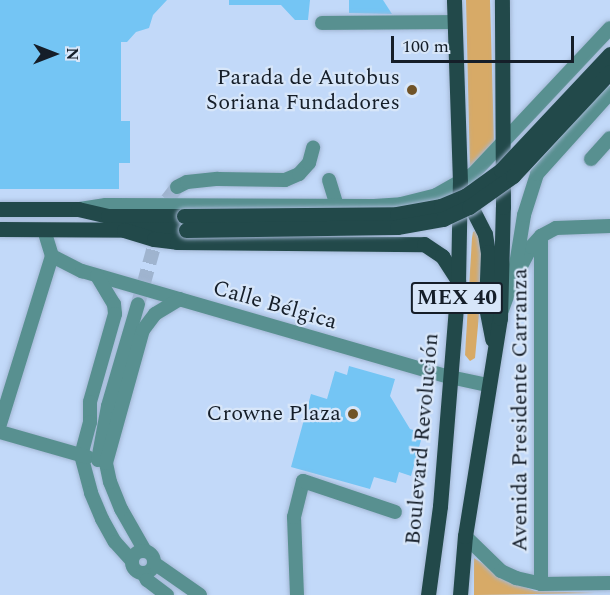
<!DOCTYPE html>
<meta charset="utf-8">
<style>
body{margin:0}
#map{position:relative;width:610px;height:595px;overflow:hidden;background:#c2d9f9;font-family:Spectral,serif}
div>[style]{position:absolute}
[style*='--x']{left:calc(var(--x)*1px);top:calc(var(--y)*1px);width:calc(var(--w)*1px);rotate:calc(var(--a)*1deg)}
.green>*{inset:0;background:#d7aa67}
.building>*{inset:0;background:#74c5f4}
.minor-tunnel>*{height:14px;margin-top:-7px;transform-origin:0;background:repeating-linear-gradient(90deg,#9fb4cf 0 14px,transparent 0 21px)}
.roads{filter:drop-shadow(0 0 2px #a3b7d4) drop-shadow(0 0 2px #a3b7d4)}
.minor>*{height:14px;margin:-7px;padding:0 7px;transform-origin:7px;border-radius:7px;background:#589090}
.minor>.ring{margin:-7px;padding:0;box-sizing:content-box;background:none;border:14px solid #589090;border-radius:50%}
.major>*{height:15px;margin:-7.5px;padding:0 7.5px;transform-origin:7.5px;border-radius:7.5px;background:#22494a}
.bridges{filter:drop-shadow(0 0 2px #a3b7d4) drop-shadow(0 0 2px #a3b7d4)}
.major-bridge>*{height:15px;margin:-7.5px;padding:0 7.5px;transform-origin:7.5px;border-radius:7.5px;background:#22494a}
.dots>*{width:16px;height:16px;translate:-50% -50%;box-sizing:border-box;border:3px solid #d7e6f9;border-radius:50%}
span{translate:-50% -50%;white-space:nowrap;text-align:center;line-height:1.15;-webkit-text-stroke:4.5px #d7e6f9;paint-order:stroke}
.shield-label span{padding:2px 4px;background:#d7e6f9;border:2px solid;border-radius:4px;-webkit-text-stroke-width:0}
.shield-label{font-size:21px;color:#151e29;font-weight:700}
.poi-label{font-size:22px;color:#151e29}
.right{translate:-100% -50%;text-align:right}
.street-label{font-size:22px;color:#151e29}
.north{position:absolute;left:24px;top:24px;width:60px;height:60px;-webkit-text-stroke:4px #d7e6f9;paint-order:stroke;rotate:90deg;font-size:16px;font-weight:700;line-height:24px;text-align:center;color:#151e29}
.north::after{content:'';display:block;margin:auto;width:21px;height:27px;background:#151e29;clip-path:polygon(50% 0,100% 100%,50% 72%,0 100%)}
.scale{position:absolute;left:391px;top:36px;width:183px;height:27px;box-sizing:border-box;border:3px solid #151e29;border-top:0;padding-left:8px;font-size:18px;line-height:21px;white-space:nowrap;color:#151e29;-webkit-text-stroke:4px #d7e6f9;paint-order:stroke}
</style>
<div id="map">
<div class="green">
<i style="clip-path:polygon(466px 0,490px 0,494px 142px,470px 172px)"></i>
<i style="clip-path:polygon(477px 230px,484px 260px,475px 358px,470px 361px,465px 355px,472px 238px,473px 232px)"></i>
<i style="clip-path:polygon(474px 558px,512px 582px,535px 591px,595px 593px,474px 595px)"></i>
</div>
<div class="building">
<i style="clip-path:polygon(0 0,167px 0,153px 15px,149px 28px,136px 32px,127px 42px,121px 42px,121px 121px,130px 121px,130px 163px,119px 163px,119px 189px,0 189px)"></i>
<i style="clip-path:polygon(229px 0,310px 0,308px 20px,295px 20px,281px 5px,229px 5px)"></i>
<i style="clip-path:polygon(349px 0,383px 0,392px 14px,349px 13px)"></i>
<i style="clip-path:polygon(349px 366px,395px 379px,390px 396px,410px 429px,423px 433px,411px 476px,399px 472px,396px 483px,374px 477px,370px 489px,291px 467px,311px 394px,327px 399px,335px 371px,347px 375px)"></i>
</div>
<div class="minor-tunnel">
<i style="--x:138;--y:304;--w:108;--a:-74.4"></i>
<i style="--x:167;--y:200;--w:16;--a:-52"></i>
</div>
<div class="roads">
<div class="minor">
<i style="--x:322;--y:23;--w:133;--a:-0.4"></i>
<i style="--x:591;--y:159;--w:28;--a:-48"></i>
<i style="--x:329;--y:180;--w:27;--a:73"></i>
<i style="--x:177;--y:187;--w:11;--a:-27"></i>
<i style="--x:187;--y:182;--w:31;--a:-6"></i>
<i style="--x:218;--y:179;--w:67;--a:0.9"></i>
<i style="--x:285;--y:180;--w:15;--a:-23"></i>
<i style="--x:299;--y:174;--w:15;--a:-48"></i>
<i style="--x:309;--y:163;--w:16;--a:-75"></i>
<i style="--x:80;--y:209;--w:26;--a:-9"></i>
<i style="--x:106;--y:205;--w:268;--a:0.2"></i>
<i style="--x:374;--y:206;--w:27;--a:-4"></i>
<i style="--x:401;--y:204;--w:36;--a:-14"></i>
<i style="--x:436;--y:195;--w:43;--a:-29.6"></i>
<i style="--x:473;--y:174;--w:200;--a:-46.8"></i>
<i style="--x:52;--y:256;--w:34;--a:27"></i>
<i style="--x:82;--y:271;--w:383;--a:16.1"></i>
<i style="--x:450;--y:377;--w:40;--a:12"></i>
<i style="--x:520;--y:268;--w:24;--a:-62"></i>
<i style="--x:531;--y:247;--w:15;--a:-48"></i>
<i style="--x:541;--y:236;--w:17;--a:-28"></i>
<i style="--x:556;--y:228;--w:54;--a:-2.1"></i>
<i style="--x:97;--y:276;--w:33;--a:59"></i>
<i style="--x:114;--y:304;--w:10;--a:84"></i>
<i style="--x:115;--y:314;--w:91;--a:105.9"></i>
<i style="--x:90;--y:402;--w:20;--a:90"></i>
<i style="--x:90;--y:422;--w:34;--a:105"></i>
<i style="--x:81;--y:455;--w:39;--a:75"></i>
<i style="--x:91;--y:493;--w:28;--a:67"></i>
<i style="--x:102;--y:519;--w:26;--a:61"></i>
<i style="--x:115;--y:542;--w:25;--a:48"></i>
<i style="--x:502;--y:310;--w:35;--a:-70"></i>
<i style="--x:514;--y:277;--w:63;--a:-80.8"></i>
<i style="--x:524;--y:215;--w:43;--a:-72.4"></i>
<i style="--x:537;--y:174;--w:109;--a:-48"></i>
<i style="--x:0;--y:424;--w:176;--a:-72.8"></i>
<i style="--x:52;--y:256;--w:27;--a:-107"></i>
<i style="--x:0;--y:432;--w:91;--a:15.9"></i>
<i style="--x:98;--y:460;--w:55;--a:-79.5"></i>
<i style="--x:108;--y:406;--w:106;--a:-73.6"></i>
<i style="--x:465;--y:536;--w:50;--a:44.2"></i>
<i style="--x:501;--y:571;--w:17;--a:25"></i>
<i style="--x:516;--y:578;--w:26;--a:13"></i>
<i style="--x:541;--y:584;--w:69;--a:-0.8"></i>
<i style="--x:145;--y:551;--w:48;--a:-119.7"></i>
<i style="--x:121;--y:509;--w:29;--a:-112"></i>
<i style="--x:110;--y:482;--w:19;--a:-102"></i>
<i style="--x:106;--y:463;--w:138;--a:-74.5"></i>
<i style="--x:143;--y:330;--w:20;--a:-53"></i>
<i style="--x:155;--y:314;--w:29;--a:-31"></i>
<i class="ring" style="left:132px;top:551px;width:8px;height:8px"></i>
<i style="--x:154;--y:563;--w:56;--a:34.8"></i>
<i style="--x:143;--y:573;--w:8;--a:60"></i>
<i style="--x:147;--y:580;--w:25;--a:37"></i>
<i style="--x:541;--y:584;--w:348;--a:-90"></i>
<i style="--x:297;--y:595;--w:78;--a:-92.2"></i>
<i style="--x:294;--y:517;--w:37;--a:-76"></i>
<i style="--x:303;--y:481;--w:97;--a:18.6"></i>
</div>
<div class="major">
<i style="--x:465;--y:195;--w:44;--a:62.9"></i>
<i style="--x:485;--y:234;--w:18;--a:81"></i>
<i style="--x:488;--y:252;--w:55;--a:92.1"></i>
<i style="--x:486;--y:307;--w:33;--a:79"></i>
<i style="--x:0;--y:209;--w:78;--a:0"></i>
<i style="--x:78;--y:209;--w:31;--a:13"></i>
<i style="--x:108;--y:216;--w:76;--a:0"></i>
<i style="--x:0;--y:229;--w:186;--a:0.3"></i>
<i style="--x:124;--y:230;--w:31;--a:17"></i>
<i style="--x:154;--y:239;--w:23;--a:7"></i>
<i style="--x:177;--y:242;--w:247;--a:0.5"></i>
<i style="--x:424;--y:244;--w:22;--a:34"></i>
<i style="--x:442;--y:256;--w:30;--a:57"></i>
<i style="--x:428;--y:595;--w:90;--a:-82.3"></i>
<i style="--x:440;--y:506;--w:225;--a:-85.4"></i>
<i style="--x:458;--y:282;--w:100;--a:-88.9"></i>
<i style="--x:460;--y:182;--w:182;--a:-91.9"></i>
<i style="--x:460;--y:595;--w:59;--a:-85.2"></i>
<i style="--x:465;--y:536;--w:221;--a:-80.9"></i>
<i style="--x:500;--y:318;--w:111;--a:-88.5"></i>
<i style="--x:503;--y:207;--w:207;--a:-90.3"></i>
</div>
</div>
<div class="bridges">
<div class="major-bridge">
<i style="--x:184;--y:216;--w:213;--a:-0.5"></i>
<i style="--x:397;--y:214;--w:45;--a:-10.3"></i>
<i style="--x:441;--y:206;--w:26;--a:-23"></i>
<i style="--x:465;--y:196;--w:44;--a:-35.8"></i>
<i style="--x:501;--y:170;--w:159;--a:-46.8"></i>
<i style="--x:186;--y:230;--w:211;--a:-0.8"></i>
<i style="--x:397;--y:227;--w:47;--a:-9.9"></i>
<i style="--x:443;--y:219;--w:29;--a:-25"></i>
<i style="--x:469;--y:207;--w:54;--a:-35.2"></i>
<i style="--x:513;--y:176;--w:142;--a:-47"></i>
</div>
</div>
<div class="dots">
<i style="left:412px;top:90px;background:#705327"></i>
<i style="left:353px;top:414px;background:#705327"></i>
</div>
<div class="shield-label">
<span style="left:457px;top:298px">MEX 40</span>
</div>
<div class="poi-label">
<span class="right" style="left:400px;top:90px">Parada de Autobus<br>Soriana Fundadores</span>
<span class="right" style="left:341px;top:414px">Crowne Plaza</span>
</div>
<div class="street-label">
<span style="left:275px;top:305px;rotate:16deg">Calle Bélgica</span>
<span style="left:520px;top:410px;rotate:-90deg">Avenida Presidente Carranza</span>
<span style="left:422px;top:439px;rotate:-85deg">Boulevard Revolución</span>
</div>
<div class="north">N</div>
<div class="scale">100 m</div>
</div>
